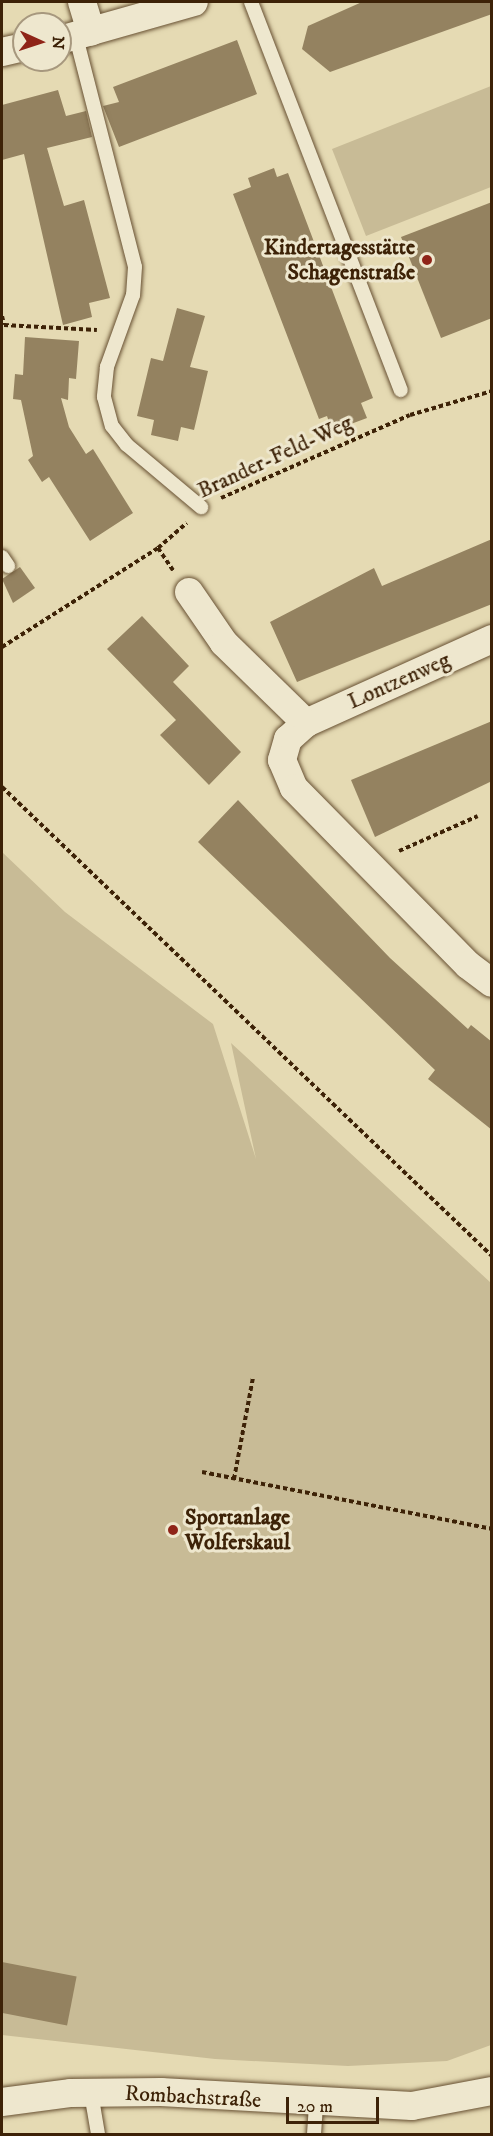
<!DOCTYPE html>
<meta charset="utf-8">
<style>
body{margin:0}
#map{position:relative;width:493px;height:2136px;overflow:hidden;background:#e5dab3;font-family:"IM FELL DW Pica",serif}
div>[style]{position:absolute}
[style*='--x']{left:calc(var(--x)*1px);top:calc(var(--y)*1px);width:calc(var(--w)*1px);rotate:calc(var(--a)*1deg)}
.green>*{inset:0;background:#c8bb96}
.building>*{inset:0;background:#948260;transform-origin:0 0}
.path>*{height:4px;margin-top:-2px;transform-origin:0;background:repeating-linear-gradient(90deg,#3d2207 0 4.5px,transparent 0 7.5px)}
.roads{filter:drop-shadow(0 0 2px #675032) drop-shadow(0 0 2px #675032)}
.lane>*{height:14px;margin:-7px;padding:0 7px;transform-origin:7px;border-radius:7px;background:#eee7ce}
.street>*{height:28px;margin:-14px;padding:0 14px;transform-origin:14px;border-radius:14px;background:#eee7ce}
.dots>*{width:16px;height:16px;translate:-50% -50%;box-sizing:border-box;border:3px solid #eee7ce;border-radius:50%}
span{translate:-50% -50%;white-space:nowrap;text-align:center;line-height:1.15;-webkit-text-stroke:6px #eee7ce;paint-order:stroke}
.poi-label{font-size:22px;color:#3d2207;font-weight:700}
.right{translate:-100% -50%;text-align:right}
.left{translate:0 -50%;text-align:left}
.street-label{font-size:22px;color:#3d2207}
.frame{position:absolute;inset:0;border:3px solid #3d2207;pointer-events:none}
.north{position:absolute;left:12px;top:12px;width:60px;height:60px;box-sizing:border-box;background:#eee7ce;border:2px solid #a7987e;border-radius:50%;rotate:93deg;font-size:16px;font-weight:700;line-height:24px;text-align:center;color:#3d2207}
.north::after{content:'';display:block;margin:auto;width:21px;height:27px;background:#8f2418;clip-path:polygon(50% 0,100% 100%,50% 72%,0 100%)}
.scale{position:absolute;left:286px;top:2097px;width:93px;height:27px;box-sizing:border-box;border:3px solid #3d2207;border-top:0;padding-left:8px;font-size:18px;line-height:21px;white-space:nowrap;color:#3d2207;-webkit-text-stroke:4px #eee7ce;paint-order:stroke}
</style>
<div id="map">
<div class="green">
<i style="clip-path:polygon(491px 86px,491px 187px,366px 236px,332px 149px)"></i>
<i style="clip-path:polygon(2px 852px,65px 912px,213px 1024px,256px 1159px,231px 1043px,491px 1283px,491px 2045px,447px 2061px,348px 2066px,215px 2059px,2px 2035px)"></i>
</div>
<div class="building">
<i style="clip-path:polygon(362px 2px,492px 2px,492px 14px,330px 72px,302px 49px,308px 26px)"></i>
<i style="clip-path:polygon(237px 40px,257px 94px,119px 147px,103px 106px,119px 102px,113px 87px)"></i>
<i style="clip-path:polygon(58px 90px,66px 116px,86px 111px,92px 137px,47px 148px,64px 206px,84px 200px,110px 298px,89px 303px,92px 317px,63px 325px,24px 154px,2px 160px,2px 105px)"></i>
<i style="clip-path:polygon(274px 168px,277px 177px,288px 173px,373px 398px,361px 403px,367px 418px,332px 431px,327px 416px,319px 419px,233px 194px,251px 187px,248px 178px)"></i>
<i style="clip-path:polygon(492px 202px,492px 318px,441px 338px,401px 237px)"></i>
<i style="clip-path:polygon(177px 308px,205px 316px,190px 367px,208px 371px,194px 430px,181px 427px,178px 441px,151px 435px,154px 420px,137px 416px,151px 358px,163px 361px)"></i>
<i style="clip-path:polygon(25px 337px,79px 341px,76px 379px,69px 378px,68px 400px,61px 398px,69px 427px,86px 454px,93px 449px,133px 513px,90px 541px,49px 477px,42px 482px,28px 460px,33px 456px,21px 400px,13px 399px,15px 374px,23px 375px)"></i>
<i style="clip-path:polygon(492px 539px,492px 604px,297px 682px,270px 622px,374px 568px,382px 586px)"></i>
<i style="clip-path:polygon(20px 567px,35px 588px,13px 603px,2px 579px)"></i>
<i style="clip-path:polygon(142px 616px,189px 666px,173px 682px,241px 752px,209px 785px,160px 735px,176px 720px,107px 649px)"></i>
<i style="clip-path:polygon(492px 721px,492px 781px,375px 837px,351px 780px)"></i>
<i style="clip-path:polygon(238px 800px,390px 958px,468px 1029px,471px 1025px,492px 1042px,492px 1130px,428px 1079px,435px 1070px,198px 842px)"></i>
<i style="left:2px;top:1962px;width:76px;height:50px;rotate:11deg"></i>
</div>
<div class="path">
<i style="--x:2;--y:316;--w:9;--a:77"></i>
<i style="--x:4;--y:325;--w:93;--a:3.1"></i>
<i style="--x:221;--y:498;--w:206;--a:-23.7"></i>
<i style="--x:410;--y:415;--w:85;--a:-16.3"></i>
<i style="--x:158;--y:548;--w:27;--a:56"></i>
<i style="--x:2;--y:647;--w:185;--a:-32.4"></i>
<i style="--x:158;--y:548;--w:38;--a:-41"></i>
<i style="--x:2;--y:787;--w:678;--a:43.75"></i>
<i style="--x:399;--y:851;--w:86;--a:-23.9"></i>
<i style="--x:202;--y:1472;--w:296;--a:11.1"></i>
<i style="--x:234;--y:1479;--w:104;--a:-79.4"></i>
</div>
<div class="roads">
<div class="lane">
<i style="--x:251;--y:2;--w:416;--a:68.9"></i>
<i style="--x:76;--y:37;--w:237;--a:75.6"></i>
<i style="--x:135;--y:267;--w:28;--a:94"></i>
<i style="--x:133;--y:295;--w:77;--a:109.9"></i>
<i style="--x:107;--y:367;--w:30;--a:96"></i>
<i style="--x:104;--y:397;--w:30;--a:75"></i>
<i style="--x:112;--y:426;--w:24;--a:52"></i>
<i style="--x:127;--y:445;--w:97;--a:40"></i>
<i style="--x:2;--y:557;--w:11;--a:56"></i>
<i style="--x:91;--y:2093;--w:42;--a:80.3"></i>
<i style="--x:314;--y:2134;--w:30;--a:-86"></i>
</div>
<div class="street">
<i style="--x:82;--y:2;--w:31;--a:73"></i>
<i style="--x:60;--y:40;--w:139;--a:-15.8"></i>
<i style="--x:2;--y:52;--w:23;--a:-13"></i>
<i style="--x:189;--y:592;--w:62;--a:55.5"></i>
<i style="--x:224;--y:643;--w:115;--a:44.3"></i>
<i style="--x:492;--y:639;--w:204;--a:155.7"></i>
<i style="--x:306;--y:723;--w:24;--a:138"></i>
<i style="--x:288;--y:739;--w:22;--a:106"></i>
<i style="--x:282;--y:760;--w:30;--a:67"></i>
<i style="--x:294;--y:788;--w:248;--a:45.5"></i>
<i style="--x:468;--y:965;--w:30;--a:37"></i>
<i style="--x:2;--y:2102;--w:70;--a:-7.4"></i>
<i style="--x:71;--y:2093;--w:90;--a:-0.6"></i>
<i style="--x:161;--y:2092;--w:251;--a:3.2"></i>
<i style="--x:412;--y:2106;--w:81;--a:-10.6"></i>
</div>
</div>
<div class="dots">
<i style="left:427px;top:260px;background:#8f2418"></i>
<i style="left:173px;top:1530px;background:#8f2418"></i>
</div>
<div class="poi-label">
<span class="right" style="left:415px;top:260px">Kindertagesstätte<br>Schagenstraße</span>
<span class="left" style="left:185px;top:1530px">Sportanlage<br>Wolferskaul</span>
</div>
<div class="street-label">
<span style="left:275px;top:457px;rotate:-25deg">Brander-Feld-Weg</span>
<span style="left:399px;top:681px;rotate:-24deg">Lontzenweg</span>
<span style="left:193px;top:2097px;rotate:3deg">Rombachstraße</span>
</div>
<div class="frame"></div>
<div class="north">N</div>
<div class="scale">20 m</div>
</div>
